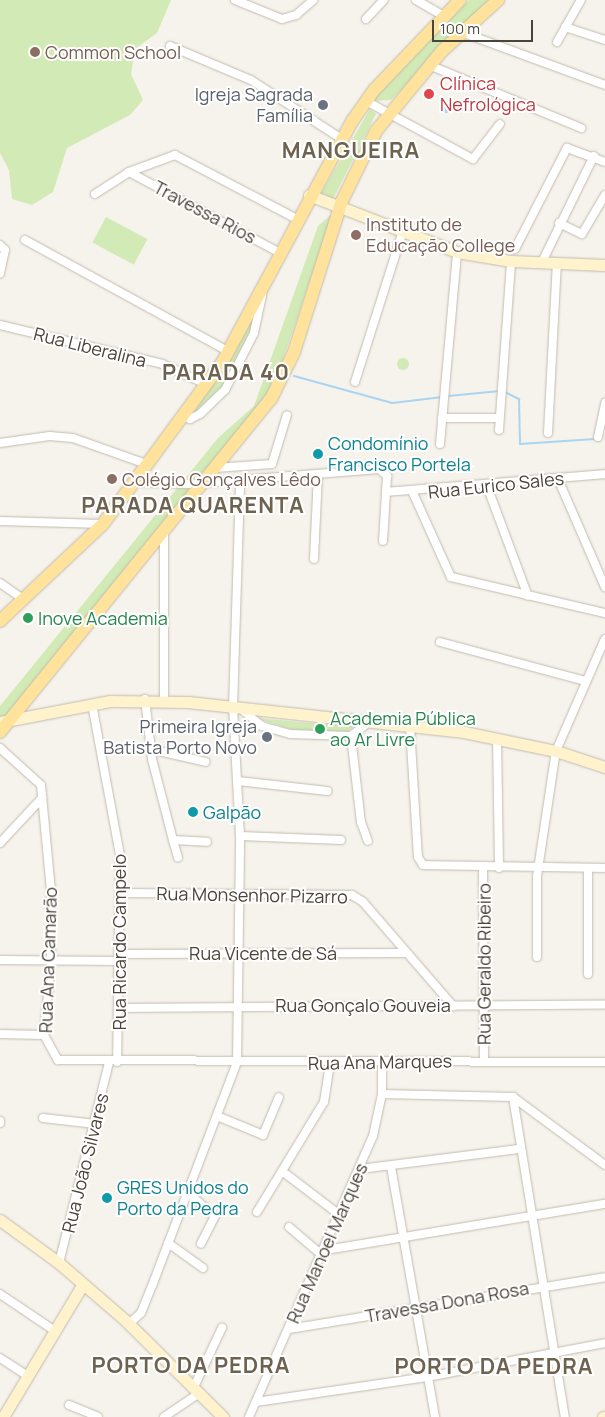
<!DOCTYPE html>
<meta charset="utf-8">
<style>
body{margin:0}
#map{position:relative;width:605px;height:1417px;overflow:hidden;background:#f6f3ec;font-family:Manrope,sans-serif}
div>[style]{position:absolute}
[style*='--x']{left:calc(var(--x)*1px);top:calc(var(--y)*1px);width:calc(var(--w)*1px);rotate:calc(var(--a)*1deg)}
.green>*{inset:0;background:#d2eab5;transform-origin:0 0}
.round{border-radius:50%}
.water>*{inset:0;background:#a9d4f2}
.stream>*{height:2px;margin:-1px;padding:0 1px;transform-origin:1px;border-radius:1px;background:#a9d4f2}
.roads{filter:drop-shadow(0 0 1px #c2bbae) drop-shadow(0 0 1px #c2bbae)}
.street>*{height:8px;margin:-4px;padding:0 4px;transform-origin:4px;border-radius:4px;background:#fff}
.secondary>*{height:11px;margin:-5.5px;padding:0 5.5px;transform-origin:5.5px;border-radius:5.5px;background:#fff3cd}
.primary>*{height:12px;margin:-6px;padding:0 6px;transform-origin:6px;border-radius:6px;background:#ffe39c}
.dots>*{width:14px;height:14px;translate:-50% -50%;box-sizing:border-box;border:2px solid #fff;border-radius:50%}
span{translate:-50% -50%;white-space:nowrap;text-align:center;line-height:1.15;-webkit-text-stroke:4px #fff;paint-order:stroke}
.education-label{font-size:18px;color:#785e54}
.left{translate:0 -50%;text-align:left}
.health-label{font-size:18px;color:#be3a42}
.worship-label{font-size:18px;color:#5b616d}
.right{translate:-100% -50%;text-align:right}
.street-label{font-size:18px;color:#4b4439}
.culture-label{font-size:18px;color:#0d838f}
.leisure-label{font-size:18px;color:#27864d}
.district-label{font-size:22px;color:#6e6250;font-weight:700;letter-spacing:1px}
.scale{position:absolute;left:432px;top:20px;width:101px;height:22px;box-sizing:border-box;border:2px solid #4b4439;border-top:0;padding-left:6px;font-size:15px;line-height:18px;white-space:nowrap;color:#4b4439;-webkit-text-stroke:4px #fff;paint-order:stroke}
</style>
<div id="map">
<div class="green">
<i style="clip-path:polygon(0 0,171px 0,157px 33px,135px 49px,131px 74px,143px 100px,130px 115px,67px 148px,53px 192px,32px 205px,12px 199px,9px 170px,0 153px)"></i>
<i style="clip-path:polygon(469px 0,491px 0,391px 100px,372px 101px)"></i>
<i style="clip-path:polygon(370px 109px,376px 114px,331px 203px,319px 197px)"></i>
<i style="clip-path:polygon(333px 213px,274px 386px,0 731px,0 706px,218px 438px,254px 406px,318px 226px)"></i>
<i style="left:106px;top:217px;width:47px;height:29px;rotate:28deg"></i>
<i style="clip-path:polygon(254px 310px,256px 320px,228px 381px,194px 413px)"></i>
<i class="round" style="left:397px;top:358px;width:12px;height:12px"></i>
<i style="clip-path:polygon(256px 718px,353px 727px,345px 734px,299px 732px)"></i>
</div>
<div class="water">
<i class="round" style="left:440px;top:101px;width:12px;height:12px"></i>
</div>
<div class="stream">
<i style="--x:294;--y:376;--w:102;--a:15.4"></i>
<i style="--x:392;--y:403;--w:51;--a:-6.7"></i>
<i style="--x:505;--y:392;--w:16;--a:27"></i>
<i style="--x:519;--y:399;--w:45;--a:88.7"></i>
<i style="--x:520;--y:444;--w:75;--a:-3.8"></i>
<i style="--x:448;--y:396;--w:52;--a:-5.5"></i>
</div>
<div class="roads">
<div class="street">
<i style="--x:235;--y:0;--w:51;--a:22"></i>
<i style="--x:282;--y:19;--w:15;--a:-16"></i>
<i style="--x:296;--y:15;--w:23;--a:-41"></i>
<i style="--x:416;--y:0;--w:32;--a:30"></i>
<i style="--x:366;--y:19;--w:26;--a:-47"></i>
<i style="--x:565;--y:27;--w:42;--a:18"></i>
<i style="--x:461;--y:32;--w:153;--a:20.2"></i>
<i style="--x:557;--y:42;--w:48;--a:-60.3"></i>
<i style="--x:170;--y:46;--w:88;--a:22.8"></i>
<i style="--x:251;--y:80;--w:108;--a:33"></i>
<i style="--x:429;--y:65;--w:165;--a:22.5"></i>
<i style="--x:366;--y:101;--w:122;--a:28.5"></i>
<i style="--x:473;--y:159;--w:44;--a:-52.4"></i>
<i style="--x:129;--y:172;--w:171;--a:28.2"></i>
<i style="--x:95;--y:194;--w:40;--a:-32.9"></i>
<i style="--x:129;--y:172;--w:49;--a:-20.3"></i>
<i style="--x:175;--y:155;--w:138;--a:27.7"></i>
<i style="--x:559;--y:223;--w:25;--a:26"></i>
<i style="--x:582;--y:234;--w:45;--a:-59.5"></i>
<i style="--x:25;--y:240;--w:231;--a:28.7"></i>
<i style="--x:0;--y:245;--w:7;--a:45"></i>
<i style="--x:5;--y:250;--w:24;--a:102"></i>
<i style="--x:515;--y:249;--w:114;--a:-62.8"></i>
<i style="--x:567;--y:148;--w:40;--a:20.2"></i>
<i style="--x:542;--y:262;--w:118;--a:-63.9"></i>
<i style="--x:0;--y:325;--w:167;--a:13.5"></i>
<i style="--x:162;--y:364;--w:48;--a:24.4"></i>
<i style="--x:355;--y:382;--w:155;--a:-72.4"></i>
<i style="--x:182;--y:415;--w:9;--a:27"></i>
<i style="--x:190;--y:419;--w:11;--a:-27"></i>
<i style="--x:200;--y:414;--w:35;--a:-44"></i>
<i style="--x:225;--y:390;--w:64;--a:-63"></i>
<i style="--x:254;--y:333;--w:40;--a:-78"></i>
<i style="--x:442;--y:418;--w:56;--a:0"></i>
<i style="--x:499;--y:430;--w:169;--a:-85.9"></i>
<i style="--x:548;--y:433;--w:170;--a:-87"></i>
<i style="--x:598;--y:437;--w:35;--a:-78"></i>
<i style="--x:0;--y:443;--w:50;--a:-8"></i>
<i style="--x:50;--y:436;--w:23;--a:5"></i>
<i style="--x:73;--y:438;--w:77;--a:19.6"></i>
<i style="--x:440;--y:444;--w:193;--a:-84.9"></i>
<i style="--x:215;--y:468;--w:57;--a:-4"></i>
<i style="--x:272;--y:464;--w:51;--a:-73"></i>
<i style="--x:558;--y:479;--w:118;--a:66.5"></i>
<i style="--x:133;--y:482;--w:57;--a:2"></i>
<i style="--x:190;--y:484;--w:190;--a:-4.5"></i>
<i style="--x:379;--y:469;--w:11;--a:41"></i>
<i style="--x:387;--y:476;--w:65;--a:93.5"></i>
<i style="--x:487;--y:486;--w:117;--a:69.6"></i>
<i style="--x:386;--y:492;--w:220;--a:-4.7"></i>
<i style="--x:413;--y:493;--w:92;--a:65.7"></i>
<i style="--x:451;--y:577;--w:158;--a:13.2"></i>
<i style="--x:0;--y:521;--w:103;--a:1.7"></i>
<i style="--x:164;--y:531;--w:170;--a:90"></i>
<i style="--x:314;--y:559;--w:85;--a:-87.3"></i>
<i style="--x:0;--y:583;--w:28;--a:35"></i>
<i style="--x:440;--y:642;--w:151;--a:15"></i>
<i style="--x:145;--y:699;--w:60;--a:83.3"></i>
<i style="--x:152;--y:759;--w:84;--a:75.5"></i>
<i style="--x:173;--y:840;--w:34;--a:3"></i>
<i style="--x:92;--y:704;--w:154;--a:79.5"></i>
<i style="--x:120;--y:855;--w:207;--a:90.8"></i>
<i style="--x:241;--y:709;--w:27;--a:39"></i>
<i style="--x:262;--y:726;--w:29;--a:16"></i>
<i style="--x:290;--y:734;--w:61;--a:1.9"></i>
<i style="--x:351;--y:736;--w:23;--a:-38"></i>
<i style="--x:410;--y:727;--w:130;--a:86.5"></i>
<i style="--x:418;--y:857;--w:9;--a:58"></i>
<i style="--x:423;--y:865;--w:182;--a:0.9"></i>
<i style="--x:351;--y:736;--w:87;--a:83.4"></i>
<i style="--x:361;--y:822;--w:20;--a:70"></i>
<i style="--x:497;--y:738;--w:130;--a:89.1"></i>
<i style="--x:0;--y:748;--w:55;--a:42.1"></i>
<i style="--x:41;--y:785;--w:106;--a:84.6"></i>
<i style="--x:51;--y:891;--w:70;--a:90"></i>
<i style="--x:51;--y:961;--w:74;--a:95.4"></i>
<i style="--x:44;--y:1035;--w:29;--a:61"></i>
<i style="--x:58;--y:1060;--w:547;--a:0.21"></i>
<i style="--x:150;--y:749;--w:57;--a:13.1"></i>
<i style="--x:238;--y:781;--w:90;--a:6.4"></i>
<i style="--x:240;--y:836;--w:101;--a:2.3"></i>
<i style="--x:173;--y:840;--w:18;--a:74"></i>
<i style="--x:0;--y:843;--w:62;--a:-47"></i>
<i style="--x:483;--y:868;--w:192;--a:89.7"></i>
<i style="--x:588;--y:868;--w:106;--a:90"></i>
<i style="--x:122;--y:893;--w:230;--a:0.5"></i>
<i style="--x:352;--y:895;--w:13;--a:32"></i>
<i style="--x:363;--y:902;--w:138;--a:49.1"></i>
<i style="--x:120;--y:954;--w:285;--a:-0.2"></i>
<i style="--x:537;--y:957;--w:81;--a:-90"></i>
<i style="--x:537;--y:876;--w:126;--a:-81.4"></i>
<i style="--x:556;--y:751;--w:122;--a:-66.4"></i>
<i style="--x:0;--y:960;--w:120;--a:0.5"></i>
<i style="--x:121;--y:1008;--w:484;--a:-0.4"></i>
<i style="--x:0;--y:1034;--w:44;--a:1.3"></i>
<i style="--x:382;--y:1094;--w:131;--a:1.3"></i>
<i style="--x:513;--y:1097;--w:114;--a:36.5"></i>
<i style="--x:513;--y:1097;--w:324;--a:80.8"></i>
<i style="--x:217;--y:1116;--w:50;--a:22.4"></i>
<i style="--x:263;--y:1135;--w:41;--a:-67.2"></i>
<i style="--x:43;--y:1118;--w:53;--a:6.5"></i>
<i style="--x:0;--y:1123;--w:2;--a:-90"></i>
<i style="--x:391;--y:1167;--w:254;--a:80"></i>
<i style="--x:360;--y:1169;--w:160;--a:-7.2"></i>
<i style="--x:282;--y:1171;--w:74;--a:37.3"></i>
<i style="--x:187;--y:1192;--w:37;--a:41"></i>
<i style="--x:215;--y:1216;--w:31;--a:117"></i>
<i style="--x:257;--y:1212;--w:129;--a:-58.7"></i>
<i style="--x:324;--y:1102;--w:38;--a:-81"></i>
<i style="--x:289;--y:1227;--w:45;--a:40.5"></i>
<i style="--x:168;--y:1243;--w:43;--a:35.5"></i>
<i style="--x:326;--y:1250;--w:283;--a:-9.4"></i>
<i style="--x:59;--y:1263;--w:207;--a:-76"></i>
<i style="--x:0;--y:1294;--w:66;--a:33.9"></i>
<i style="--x:129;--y:1324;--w:16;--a:-43"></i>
<i style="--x:141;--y:1313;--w:29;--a:-68"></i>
<i style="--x:152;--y:1286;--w:240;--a:-69.2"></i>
<i style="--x:237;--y:1062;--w:226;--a:-89.2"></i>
<i style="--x:240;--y:836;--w:128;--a:-93.1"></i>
<i style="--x:233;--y:708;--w:228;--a:-88.2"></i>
<i style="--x:289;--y:1329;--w:320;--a:-9.3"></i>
<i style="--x:0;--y:1358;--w:33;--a:33"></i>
<i style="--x:193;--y:1389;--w:68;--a:-64.6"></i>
<i style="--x:256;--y:1402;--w:173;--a:-8.3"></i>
<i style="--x:427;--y:1377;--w:181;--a:-10.8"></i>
<i style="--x:69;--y:1405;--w:31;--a:22"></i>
<i style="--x:164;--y:1417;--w:41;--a:-34.1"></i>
<i style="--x:249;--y:1417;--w:307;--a:-66.2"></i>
<i style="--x:373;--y:1136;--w:43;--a:-77.9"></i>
<i style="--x:382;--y:1094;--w:31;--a:-90"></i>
</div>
<div class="secondary">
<i style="--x:309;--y:195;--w:159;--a:21.1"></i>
<i style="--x:457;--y:252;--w:55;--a:9.5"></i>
<i style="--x:511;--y:261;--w:94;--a:2.4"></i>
<i style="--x:0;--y:722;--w:112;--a:-10.8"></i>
<i style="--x:110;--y:701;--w:78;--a:0.7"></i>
<i style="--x:188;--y:702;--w:278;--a:6.2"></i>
<i style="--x:464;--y:732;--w:94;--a:11.7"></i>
<i style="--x:556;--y:751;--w:52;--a:18.1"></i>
<i style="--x:0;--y:1220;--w:73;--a:36.1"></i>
<i style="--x:59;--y:1263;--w:87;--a:40.8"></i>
<i style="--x:125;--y:1320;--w:138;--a:44.7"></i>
<i style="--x:3;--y:1417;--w:155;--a:-59"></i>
<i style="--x:603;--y:1417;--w:2;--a:0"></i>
</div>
<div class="primary">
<i style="--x:0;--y:621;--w:141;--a:-43.3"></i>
<i style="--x:103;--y:524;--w:202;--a:-53.6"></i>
<i style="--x:223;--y:361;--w:274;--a:-61.7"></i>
<i style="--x:353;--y:120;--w:38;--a:-55"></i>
<i style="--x:375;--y:89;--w:123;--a:-46.3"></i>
<i style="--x:0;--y:732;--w:429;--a:-50.9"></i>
<i style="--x:271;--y:399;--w:52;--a:-63.9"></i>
<i style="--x:294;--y:352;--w:158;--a:-72.4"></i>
<i style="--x:342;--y:201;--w:78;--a:-64.1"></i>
<i style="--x:376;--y:131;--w:104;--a:-50.5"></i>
<i style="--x:442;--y:51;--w:76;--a:-42.3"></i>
</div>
</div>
<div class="dots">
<i style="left:35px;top:52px;background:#8d6e63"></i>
<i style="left:429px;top:94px;background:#e0444e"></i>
<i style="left:323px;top:105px;background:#6b7280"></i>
<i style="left:356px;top:235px;background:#8d6e63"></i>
<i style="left:318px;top:454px;background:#0f9aa8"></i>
<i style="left:112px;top:479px;background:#8d6e63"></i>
<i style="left:28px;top:618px;background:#2e9e5b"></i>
<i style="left:320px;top:729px;background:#2e9e5b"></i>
<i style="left:267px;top:737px;background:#6b7280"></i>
<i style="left:193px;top:812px;background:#0f9aa8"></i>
<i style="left:107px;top:1198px;background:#0f9aa8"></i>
</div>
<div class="education-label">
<span class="left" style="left:45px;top:52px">Common School</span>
<span class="left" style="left:366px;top:235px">Instituto de<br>Educação College</span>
<span class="left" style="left:122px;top:479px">Colégio Gonçalves Lêdo</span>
</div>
<div class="health-label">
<span class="left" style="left:440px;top:94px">Clínica<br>Nefrológica</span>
</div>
<div class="worship-label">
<span class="right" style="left:313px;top:105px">Igreja Sagrada<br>Família</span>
<span class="right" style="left:257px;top:737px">Primeira Igreja<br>Batista Porto Novo</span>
</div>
<div class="street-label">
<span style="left:205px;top:212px;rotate:28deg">Travessa Rios</span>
<span style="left:90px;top:347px;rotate:14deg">Rua Liberalina</span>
<span style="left:496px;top:485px;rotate:-6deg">Rua Eurico Sales</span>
<span style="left:252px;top:895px;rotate:1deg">Rua Monsenhor Pizarro</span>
<span style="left:119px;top:942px;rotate:-90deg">Rua Ricardo Campelo</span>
<span style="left:263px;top:953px">Rua Vicente de Sá</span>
<span style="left:48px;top:960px;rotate:-88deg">Rua Ana Camarão</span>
<span style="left:484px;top:964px;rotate:-90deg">Rua Geraldo Ribeiro</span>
<span style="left:363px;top:1005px">Rua Gonçalo Gouveia</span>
<span style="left:380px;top:1062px;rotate:-1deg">Rua Ana Marques</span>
<span style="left:85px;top:1163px;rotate:-76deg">Rua João Silvares</span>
<span style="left:327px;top:1243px;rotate:-66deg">Rua Manoel Marques</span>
<span style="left:447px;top:1302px;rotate:-10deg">Travessa Dona Rosa</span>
</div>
<div class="culture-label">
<span class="left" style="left:328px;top:454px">Condomínio<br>Francisco Portela</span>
<span class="left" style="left:203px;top:812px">Galpão</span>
<span class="left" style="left:117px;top:1198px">GRES Unidos do<br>Porto da Pedra</span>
</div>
<div class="leisure-label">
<span class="left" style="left:38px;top:618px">Inove Academia</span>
<span class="left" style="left:330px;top:729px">Academia Pública<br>ao Ar Livre</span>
</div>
<div class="district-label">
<span style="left:351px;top:151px">MANGUEIRA</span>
<span style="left:226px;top:373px">PARADA 40</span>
<span style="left:193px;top:506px">PARADA QUARENTA</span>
<span style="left:191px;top:1366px">PORTO DA PEDRA</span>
<span style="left:494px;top:1367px">PORTO DA PEDRA</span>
</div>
<div class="scale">100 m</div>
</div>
